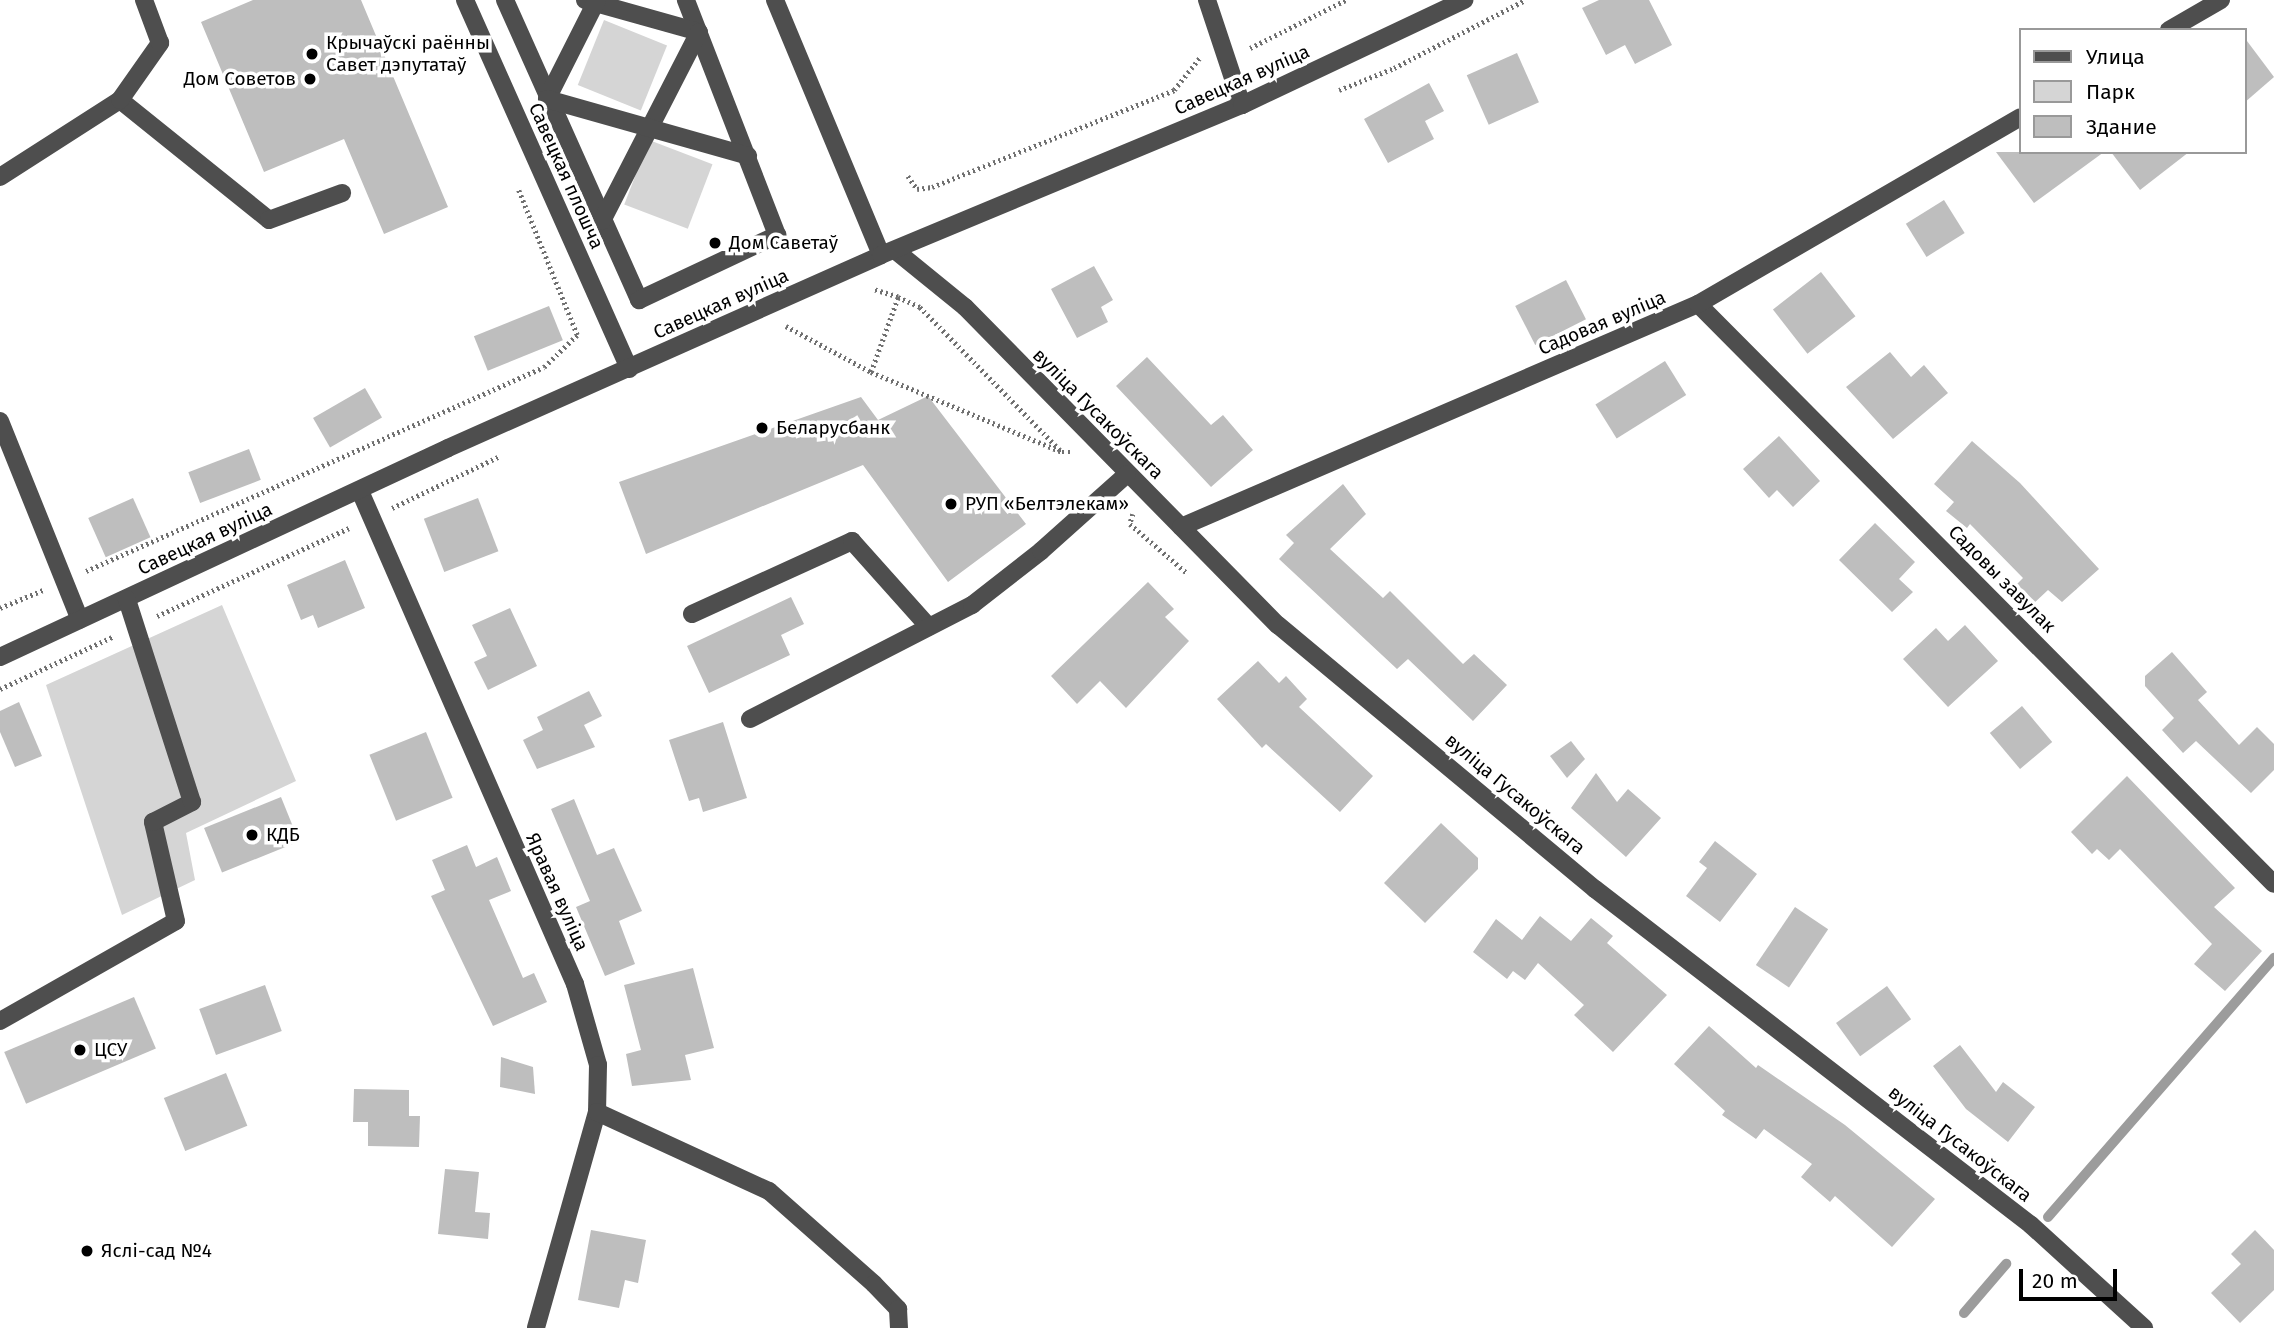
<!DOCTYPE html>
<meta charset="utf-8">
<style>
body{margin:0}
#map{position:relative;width:2274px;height:1328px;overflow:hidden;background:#fff;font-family:"Fira Sans",sans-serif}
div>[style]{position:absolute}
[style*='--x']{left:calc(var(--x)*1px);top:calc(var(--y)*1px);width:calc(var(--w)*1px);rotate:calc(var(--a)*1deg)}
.green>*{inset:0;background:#d5d5d5;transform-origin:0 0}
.stream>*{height:10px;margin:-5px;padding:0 5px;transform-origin:5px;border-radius:5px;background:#9c9c9c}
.building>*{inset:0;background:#bebebe;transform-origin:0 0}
.path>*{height:4.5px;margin-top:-2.25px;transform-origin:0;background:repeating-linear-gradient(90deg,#707070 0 2px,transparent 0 5.5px)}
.minor>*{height:18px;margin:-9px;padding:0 9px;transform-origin:9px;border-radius:9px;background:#4e4e4e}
.dots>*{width:19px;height:19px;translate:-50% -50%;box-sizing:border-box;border:4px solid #fff;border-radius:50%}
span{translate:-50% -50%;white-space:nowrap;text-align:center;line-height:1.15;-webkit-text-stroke:7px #fff;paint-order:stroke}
.poi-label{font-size:19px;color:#000}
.left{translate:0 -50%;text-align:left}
.right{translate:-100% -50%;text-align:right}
.street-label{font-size:19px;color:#000}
.legend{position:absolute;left:2019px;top:28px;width:228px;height:126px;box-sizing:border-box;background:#fff;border:2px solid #999;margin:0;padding:9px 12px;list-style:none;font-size:21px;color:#000}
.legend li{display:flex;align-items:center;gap:14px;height:35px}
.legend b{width:35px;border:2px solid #999}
.scale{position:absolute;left:2019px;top:1269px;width:98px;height:32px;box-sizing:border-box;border:4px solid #000;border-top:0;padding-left:9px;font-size:21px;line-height:24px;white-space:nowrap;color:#000;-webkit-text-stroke:5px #fff;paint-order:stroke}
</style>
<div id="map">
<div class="green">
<i style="left:604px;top:20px;width:68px;height:70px;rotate:22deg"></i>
<i style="left:649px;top:140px;width:68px;height:69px;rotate:21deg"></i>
<i style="clip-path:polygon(222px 605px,296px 781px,186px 833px,195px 880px,122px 915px,46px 685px)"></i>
</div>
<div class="stream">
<i style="--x:2048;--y:1217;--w:344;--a:-48.9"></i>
<i style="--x:1964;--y:1313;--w:65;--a:-49.4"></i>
</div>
<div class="building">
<i style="clip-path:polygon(253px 0,361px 0,448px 207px,384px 234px,344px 139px,264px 172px,201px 22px)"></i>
<i style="clip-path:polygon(1599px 0,1649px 0,1672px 45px,1635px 64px,1625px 45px,1606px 55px,1582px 8px)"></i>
<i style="clip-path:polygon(2244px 37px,2274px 77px,2244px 103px)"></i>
<i style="left:1517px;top:53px;width:54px;height:55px;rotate:66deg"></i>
<i style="clip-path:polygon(1429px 83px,1444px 111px,1425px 121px,1434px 139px,1388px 163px,1364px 119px)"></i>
<i style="clip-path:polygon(1996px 152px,2104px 152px,2034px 203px)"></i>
<i style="clip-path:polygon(2111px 152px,2189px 152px,2140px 190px)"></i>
<i style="left:1944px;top:200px;width:39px;height:45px;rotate:58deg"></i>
<i style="clip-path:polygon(1094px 266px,1113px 300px,1101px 307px,1108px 322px,1077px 338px,1051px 289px)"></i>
<i style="left:1821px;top:272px;width:56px;height:61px;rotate:52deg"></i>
<i style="left:1566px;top:280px;width:44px;height:57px;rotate:63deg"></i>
<i style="left:549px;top:306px;width:37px;height:81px;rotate:68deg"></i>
<i style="clip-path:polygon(1890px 352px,1911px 377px,1924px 365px,1948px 393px,1893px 439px,1846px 387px)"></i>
<i style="clip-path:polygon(1147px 357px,1211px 425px,1223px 415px,1253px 450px,1211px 487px,1116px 386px)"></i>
<i style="left:1665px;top:361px;width:40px;height:82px;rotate:58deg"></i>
<i style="left:365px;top:388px;width:34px;height:60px;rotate:60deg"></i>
<i style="clip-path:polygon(928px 396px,1026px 524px,948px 582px,863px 465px,646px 554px,619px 482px,861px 397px,878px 420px)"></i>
<i style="clip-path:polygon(1779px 436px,1820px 481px,1793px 507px,1777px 490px,1769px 498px,1743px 469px)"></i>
<i style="clip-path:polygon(1972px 441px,2020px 483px,2099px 569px,2062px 602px,2048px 590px,2031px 606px,2013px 588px,2023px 578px,1970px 524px,1967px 528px,1946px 511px,1954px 502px,1934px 484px)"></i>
<i style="left:249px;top:449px;width:33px;height:65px;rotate:69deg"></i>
<i style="clip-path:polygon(1343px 484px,1366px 514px,1330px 549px,1383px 598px,1390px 591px,1463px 664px,1474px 654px,1507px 685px,1473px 721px,1408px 659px,1397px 669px,1279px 559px,1294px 543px,1286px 535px)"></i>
<i style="left:133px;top:498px;width:43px;height:49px;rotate:66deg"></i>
<i style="left:478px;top:498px;width:57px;height:58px;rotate:69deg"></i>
<i style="clip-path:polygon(1875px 523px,1915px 562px,1899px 579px,1913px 592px,1892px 612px,1839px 560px)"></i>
<i style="clip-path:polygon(345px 560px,365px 608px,318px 628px,313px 615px,301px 620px,287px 585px)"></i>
<i style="clip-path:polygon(1148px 582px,1174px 609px,1165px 617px,1189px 641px,1126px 708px,1100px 681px,1077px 704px,1051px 676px)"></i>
<i style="clip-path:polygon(791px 597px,804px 624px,781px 635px,790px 655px,709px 693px,687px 646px)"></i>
<i style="clip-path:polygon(510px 608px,537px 666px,488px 690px,474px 662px,487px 656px,472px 625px)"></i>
<i style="clip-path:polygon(1965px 625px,1998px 661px,1948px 707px,1903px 659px,1936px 628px,1948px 641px)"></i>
<i style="clip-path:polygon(2172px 652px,2207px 692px,2198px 700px,2239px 745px,2257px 727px,2274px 744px,2274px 770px,2251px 793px,2196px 741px,2183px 753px,2162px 730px,2174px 718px,2145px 686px,2145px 676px)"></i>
<i style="clip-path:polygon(1258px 661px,1279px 683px,1286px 676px,1307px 699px,1299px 707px,1373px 776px,1340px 812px,1266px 744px,1262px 748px,1217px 699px)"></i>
<i style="clip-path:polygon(589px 691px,602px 716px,584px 725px,595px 747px,537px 769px,523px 740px,543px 730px,537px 717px)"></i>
<i style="clip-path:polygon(19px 702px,42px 756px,15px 767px,0 732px,0 711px)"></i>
<i style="left:2022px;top:706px;width:47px;height:42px;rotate:50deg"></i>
<i style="clip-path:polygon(723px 722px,747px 798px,703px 812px,699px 798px,689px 801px,669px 740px)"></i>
<i style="left:426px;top:732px;width:71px;height:61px;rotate:68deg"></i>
<i style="clip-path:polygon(1571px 741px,1585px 759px,1567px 778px,1550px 756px)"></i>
<i style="clip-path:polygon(1596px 773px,1617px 802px,1628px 789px,1661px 818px,1626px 857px,1571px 808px)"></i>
<i style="clip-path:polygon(2127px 776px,2235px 888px,2214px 907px,2262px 951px,2225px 991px,2194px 964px,2212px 944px,2120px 849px,2109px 860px,2097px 849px,2092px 854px,2071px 832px)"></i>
<i style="left:281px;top:797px;width:48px;height:83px;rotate:68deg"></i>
<i style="clip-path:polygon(574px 799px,597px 855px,614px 848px,642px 911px,619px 921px,635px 964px,605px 976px,576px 907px,590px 901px,551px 809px)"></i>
<i style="clip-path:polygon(1441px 823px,1478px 858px,1478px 869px,1425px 923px,1384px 883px)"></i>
<i style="clip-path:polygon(1715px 841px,1757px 874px,1720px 922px,1686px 896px,1707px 868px,1699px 862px)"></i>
<i style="clip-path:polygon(467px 845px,476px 867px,497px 857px,511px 891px,489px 900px,523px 978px,534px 973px,547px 1002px,493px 1026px,431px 896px,445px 890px,432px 860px)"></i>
<i style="left:1795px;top:907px;width:40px;height:70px;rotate:34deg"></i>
<i style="clip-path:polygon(1540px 916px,1571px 941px,1591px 918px,1613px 936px,1607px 943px,1667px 995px,1613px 1052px,1574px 1015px,1584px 1005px,1538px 963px,1525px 980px,1513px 971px,1507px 979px,1473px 952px,1496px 919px,1522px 940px)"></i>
<i style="clip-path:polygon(693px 968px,714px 1048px,685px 1055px,691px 1080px,632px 1086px,626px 1054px,641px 1050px,624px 985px)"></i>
<i style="left:265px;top:985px;width:49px;height:70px;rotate:70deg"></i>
<i style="left:1887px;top:986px;width:41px;height:63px;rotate:54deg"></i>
<i style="left:134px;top:997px;width:56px;height:141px;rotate:67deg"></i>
<i style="clip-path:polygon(1709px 1026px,1756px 1068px,1758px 1065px,1845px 1125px,1935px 1199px,1892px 1247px,1835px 1196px,1830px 1202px,1801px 1177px,1812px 1164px,1764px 1129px,1756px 1139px,1722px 1115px,1725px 1111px,1674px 1064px)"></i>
<i style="clip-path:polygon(1960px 1045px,1996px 1092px,2003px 1082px,2035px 1107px,2008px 1142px,1966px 1109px,1933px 1066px)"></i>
<i style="clip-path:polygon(501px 1057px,533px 1067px,535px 1094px,500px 1087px)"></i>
<i style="left:226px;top:1073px;width:57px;height:67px;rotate:68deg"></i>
<i style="clip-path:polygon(354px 1089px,409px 1090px,409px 1116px,420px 1116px,419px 1147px,368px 1146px,368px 1122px,353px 1122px)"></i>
<i style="clip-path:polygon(445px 1169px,479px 1172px,475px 1212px,490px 1213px,488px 1239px,438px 1234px)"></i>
<i style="clip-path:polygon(591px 1230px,646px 1240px,638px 1283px,625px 1280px,619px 1308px,578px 1300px)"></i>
<i style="clip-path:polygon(2255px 1230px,2274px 1250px,2274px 1290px,2240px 1323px,2211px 1293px,2241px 1264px,2231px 1254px)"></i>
</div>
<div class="path">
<i style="--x:1250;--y:48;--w:107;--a:-26.6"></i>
<i style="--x:1339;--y:90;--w:59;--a:-21.8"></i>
<i style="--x:1394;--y:68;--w:148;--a:-27.4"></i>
<i style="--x:908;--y:176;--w:16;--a:55"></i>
<i style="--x:917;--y:189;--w:15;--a:-8"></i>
<i style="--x:932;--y:187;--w:261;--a:-21.8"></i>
<i style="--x:1174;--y:90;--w:43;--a:-51.5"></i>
<i style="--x:898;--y:297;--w:24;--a:24"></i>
<i style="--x:920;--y:307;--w:203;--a:45.6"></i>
<i style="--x:1062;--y:452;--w:10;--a:0"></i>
<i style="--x:786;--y:326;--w:97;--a:28.4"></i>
<i style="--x:871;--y:372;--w:207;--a:22.7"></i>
<i style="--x:871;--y:372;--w:80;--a:-70.2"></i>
<i style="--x:898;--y:297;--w:27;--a:-163"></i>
<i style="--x:392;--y:508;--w:118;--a:-25.7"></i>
<i style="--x:1133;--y:514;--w:10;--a:107"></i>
<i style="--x:1130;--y:524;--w:75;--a:40.7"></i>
<i style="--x:86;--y:571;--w:501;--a:-24.01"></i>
<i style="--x:544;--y:367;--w:46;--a:-44.1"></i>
<i style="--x:577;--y:335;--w:157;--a:-112"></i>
<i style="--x:0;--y:608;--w:47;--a:-22.7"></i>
<i style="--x:157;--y:616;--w:211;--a:-24.6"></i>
<i style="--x:0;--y:689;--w:126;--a:-24.9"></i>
</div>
<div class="minor">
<i style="--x:465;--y:0;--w:404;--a:66"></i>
<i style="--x:505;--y:0;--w:329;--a:65.9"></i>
<i style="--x:639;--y:300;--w:153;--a:-25.2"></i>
<i style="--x:777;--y:235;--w:252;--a:-111.2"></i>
<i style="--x:585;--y:0;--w:118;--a:15.7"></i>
<i style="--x:699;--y:32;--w:212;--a:117.2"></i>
<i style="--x:597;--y:0;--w:111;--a:116.8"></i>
<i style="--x:547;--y:99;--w:209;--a:15.8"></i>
<i style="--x:775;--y:0;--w:276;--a:67.4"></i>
<i style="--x:1207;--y:0;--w:111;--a:71.6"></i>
<i style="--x:2169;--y:30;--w:60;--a:-30"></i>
<i style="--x:120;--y:100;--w:191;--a:38.8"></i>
<i style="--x:269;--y:220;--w:78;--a:-20.3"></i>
<i style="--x:0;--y:177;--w:143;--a:-32.7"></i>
<i style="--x:120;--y:100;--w:70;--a:-54.9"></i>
<i style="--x:160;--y:43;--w:46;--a:-110.4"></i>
<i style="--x:896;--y:251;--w:89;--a:39.1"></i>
<i style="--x:965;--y:307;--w:446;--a:45.5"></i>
<i style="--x:1278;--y:625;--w:413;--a:39.8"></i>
<i style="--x:1595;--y:889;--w:550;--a:37.62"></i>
<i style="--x:2031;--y:1225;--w:153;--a:42.3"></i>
<i style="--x:1698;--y:304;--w:817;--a:45.2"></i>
<i style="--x:0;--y:421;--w:214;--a:68.1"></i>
<i style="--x:360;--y:491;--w:538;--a:66.44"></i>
<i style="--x:575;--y:984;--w:84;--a:74.1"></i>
<i style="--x:598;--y:1065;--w:47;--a:91.2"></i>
<i style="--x:597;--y:1112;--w:224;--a:105.8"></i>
<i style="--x:1181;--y:527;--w:563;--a:-23.33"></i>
<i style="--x:1698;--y:304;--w:372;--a:-30.1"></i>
<i style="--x:692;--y:614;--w:176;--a:-24.5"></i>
<i style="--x:852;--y:541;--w:115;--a:48.2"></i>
<i style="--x:0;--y:657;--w:494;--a:-25"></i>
<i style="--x:448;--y:448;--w:474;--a:-24"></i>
<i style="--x:881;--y:255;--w:391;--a:-22.6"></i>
<i style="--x:1242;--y:105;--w:246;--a:-25.3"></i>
<i style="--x:750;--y:719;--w:250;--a:-27.2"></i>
<i style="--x:972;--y:605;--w:88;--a:-38"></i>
<i style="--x:1041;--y:551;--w:115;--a:-41.8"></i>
<i style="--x:0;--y:1021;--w:202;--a:-29.6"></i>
<i style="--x:176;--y:921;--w:102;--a:-103.1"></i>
<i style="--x:153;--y:822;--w:44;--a:-27.1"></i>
<i style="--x:192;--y:802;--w:213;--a:-107.8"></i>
<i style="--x:597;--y:1112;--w:189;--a:24.7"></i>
<i style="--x:769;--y:1191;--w:140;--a:41.5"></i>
<i style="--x:874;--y:1284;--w:35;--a:46"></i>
<i style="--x:898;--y:1309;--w:19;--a:87"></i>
</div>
<div class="dots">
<i style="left:312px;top:54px;background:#000"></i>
<i style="left:310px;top:79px;background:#000"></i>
<i style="left:715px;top:243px;background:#000"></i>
<i style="left:762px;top:428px;background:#000"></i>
<i style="left:951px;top:504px;background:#000"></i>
<i style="left:252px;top:835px;background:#000"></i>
<i style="left:80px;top:1050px;background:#000"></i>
<i style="left:87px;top:1251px;background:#000"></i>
</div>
<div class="poi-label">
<span class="left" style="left:326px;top:54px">Крычаўскі раённы<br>Савет дэпутатаў</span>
<span class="right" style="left:296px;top:79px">Дом Советов</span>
<span class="left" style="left:729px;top:243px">Дом Саветаў</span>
<span class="left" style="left:776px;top:428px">Беларусбанк</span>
<span class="left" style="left:965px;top:504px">РУП «Белтэлекам»</span>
<span class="left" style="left:266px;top:835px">КДБ</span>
<span class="left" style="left:94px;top:1050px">ЦСУ</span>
<span class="left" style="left:101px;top:1251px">Яслі-сад №4</span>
</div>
<div class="street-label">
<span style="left:1242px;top:80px;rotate:-24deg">Савецкая вуліца</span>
<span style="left:566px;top:176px;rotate:66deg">Савецкая плошча</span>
<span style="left:721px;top:304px;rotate:-24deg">Савецкая вуліца</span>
<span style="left:1602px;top:323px;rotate:-23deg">Садовая вуліца</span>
<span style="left:1098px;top:414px;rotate:45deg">вуліца Гусакоўскага</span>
<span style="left:205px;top:539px;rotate:-25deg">Савецкая вуліца</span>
<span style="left:2002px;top:579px;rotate:45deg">Садовы завулак</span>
<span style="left:1515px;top:794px;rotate:40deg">вуліца Гусакоўскага</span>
<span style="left:557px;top:892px;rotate:66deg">Яравая вуліца</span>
<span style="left:1960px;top:1144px;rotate:38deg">вуліца Гусакоўскага</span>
</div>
<ul class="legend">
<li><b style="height:9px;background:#4e4e4e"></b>Улица</li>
<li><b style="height:19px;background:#d5d5d5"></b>Парк</li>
<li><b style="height:19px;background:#bebebe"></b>Здание</li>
</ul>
<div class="scale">20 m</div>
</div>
